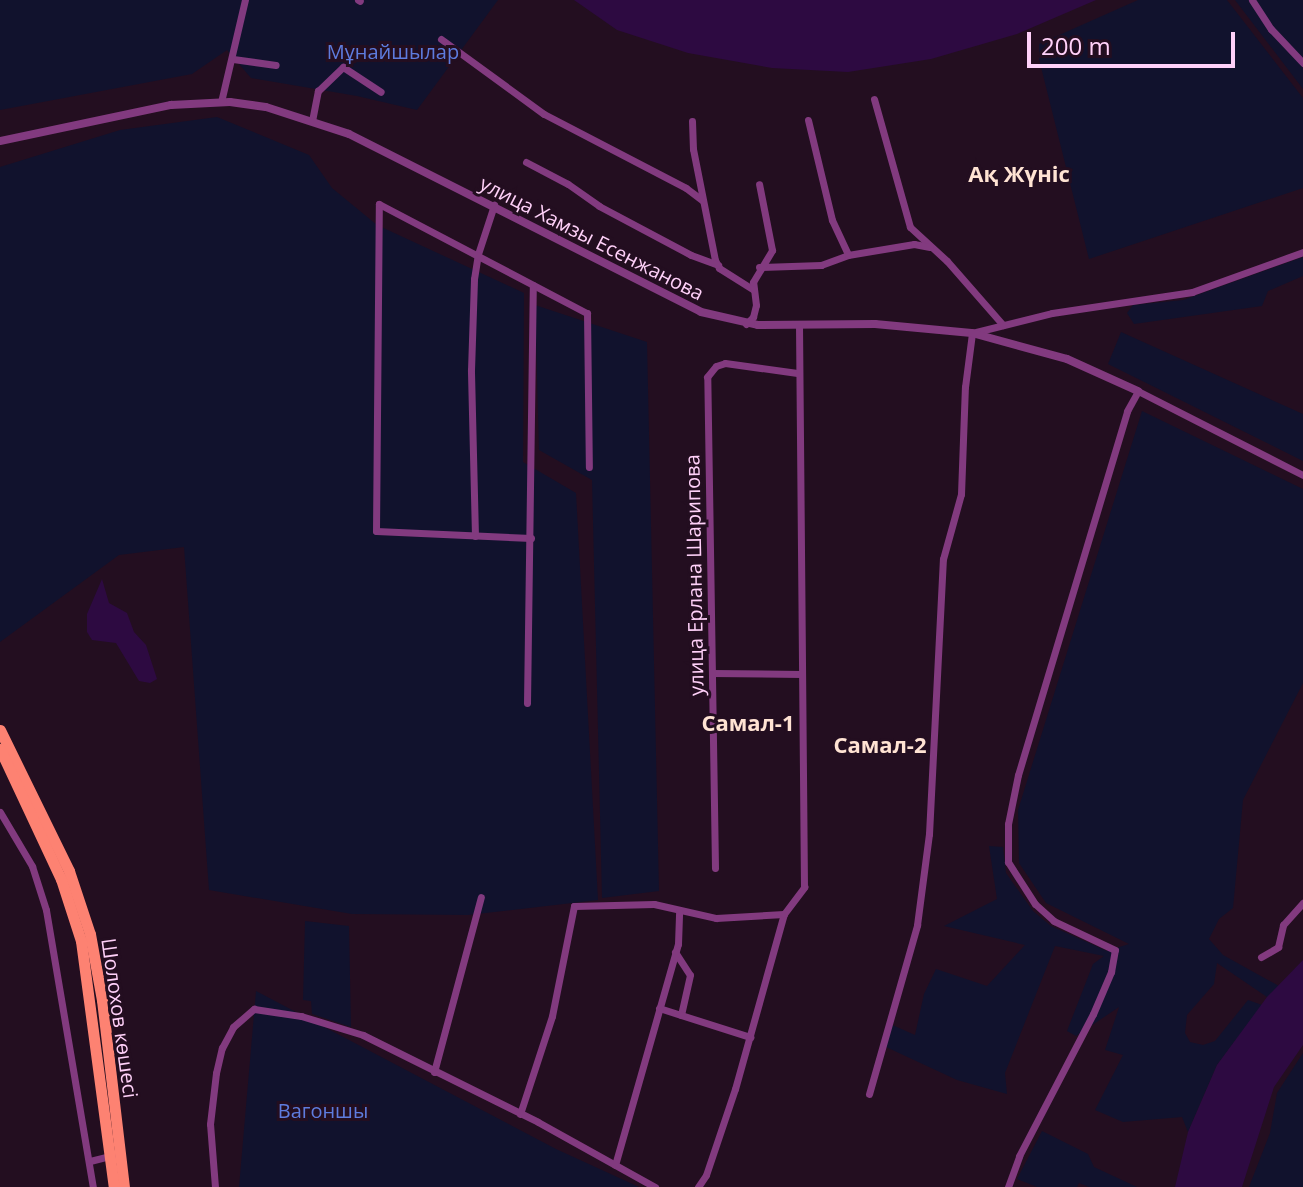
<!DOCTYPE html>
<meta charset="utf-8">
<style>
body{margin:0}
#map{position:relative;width:1303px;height:1187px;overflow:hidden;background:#230e20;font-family:"Open Sans",sans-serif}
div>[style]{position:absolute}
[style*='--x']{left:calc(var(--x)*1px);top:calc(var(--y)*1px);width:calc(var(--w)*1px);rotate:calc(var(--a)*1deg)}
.green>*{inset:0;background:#11122d}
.water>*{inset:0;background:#2d0a41}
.minor>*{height:7px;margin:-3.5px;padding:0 3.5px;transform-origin:3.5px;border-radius:3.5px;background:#823a7f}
.tertiary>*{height:8px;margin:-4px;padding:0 4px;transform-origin:4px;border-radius:4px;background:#823a7f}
.trunk>*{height:11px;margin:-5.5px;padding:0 5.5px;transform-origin:5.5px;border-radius:5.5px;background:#fd8272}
span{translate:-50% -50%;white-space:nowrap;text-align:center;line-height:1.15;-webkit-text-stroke:6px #230e20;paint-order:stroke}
.park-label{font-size:20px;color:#5e7cde}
.street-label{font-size:20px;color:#ffd1f9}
.neighbourhood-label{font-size:22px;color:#ffe3d3;font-weight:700}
.scale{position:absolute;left:1027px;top:32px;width:208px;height:36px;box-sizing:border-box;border:4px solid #ffd1f9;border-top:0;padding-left:10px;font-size:24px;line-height:28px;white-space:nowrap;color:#ffd1f9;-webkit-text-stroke:6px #230e20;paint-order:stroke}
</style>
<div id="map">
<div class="green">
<i style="clip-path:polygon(0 0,498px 0,417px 110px,357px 96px,251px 78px,227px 50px,192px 74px,0 110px)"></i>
<i style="clip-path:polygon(1138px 0,1227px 0,1303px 98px,1303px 188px,1089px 259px,1039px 59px,1039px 44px)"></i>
<i style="clip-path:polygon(1235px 0,1303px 0,1303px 89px)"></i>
<i style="clip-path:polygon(217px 117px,309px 155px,332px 188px,377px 225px,524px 293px,523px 462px,576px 493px,598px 900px,468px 915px,352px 914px,209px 890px,184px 547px,119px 555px,0 642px,0 167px,120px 130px)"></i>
<i style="clip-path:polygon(1303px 257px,1303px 276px,1268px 291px,1262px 306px,1134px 324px,1127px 313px,1133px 305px,1183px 300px)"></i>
<i style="clip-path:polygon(535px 305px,647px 342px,659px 891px,602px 898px,592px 480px,539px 450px)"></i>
<i style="clip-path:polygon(1121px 332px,1303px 414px,1303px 461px,1108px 364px)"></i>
<i style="clip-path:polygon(1142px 411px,1303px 489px,1303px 683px,1243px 800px,1233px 908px,1219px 919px,1209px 939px,1223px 955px,1279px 986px,1267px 997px,1217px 963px,1214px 984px,1187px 1015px,1185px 1033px,1190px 1042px,1203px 1045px,1215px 1041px,1248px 1000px,1262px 1005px,1217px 1065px,1188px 1132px,1182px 1117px,1123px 1122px,1095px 1110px,1123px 1055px,1105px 1050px,1119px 1007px,1076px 1036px,1067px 1031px,1093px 964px,1104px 956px,1055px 946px,1005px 1073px,1007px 1094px,957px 1080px,886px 1047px,890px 1024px,915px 1035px,924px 994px,936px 969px,987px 986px,1025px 945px,944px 926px,997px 899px,989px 846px,1003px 847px,1006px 873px,1033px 911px,1051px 926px,1107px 951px,1129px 944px,1046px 903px,1019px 863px,1018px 810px)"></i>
<i style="clip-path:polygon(305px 921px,349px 926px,351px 1027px,312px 1014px,311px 1001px,303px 1000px)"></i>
<i style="clip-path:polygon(256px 991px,556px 1149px,639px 1187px,239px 1187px)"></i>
<i style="clip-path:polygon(1303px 1053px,1303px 1187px,1249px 1187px,1270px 1133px,1277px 1093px)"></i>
<i style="clip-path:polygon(1042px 1131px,1088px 1154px,1094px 1167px,1137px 1187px,1089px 1187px,1079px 1183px,1077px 1187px,1037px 1187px,1017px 1179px)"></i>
</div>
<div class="water">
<i style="clip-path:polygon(574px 0,1096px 0,1017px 34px,931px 59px,848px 72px,772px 68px,688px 53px,617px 30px)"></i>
<i style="clip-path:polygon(102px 579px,109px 603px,127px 613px,134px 632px,146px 645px,157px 679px,150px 683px,139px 681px,116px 643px,92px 640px,87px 632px,87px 614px)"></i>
<i style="clip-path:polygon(1303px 960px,1303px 1045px,1274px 1087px,1242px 1187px,1175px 1187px,1188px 1132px,1217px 1065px,1267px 997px)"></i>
</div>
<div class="minor">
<i style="--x:358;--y:0;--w:2;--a:27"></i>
<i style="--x:1252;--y:0;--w:35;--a:57"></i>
<i style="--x:1271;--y:29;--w:47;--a:46.7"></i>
<i style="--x:441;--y:39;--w:127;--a:36.1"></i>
<i style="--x:544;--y:114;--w:160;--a:27.5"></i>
<i style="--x:686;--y:188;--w:21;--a:37"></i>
<i style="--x:233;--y:59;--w:43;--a:7.9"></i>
<i style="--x:874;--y:99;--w:133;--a:74.3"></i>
<i style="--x:910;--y:227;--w:50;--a:42.6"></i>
<i style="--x:947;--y:261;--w:85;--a:48.8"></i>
<i style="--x:221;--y:102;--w:105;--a:-76.8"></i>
<i style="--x:808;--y:120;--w:103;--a:76.5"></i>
<i style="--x:832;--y:220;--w:38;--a:65"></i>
<i style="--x:312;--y:121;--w:31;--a:-79"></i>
<i style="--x:318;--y:91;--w:35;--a:-44"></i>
<i style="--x:343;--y:67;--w:45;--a:33.3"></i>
<i style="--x:692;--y:121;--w:28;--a:88"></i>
<i style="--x:693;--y:149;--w:113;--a:78.8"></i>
<i style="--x:715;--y:260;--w:9;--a:63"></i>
<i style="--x:719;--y:268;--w:41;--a:32.2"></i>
<i style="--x:526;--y:162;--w:47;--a:27.6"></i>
<i style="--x:568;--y:184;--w:38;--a:35"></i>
<i style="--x:599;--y:206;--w:104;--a:28"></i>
<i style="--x:691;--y:255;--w:29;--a:20"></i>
<i style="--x:759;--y:267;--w:62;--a:-1.8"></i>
<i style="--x:821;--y:265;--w:29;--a:-20"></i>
<i style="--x:848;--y:255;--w:67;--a:-9.5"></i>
<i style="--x:914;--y:244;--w:16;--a:11"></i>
<i style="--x:746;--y:324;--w:10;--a:-45"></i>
<i style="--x:753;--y:317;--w:12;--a:-76"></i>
<i style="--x:756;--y:305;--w:23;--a:-97"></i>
<i style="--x:753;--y:282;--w:37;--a:-59"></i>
<i style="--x:772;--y:250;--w:67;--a:-101.1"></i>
<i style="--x:475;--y:536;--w:166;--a:-91.4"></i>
<i style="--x:471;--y:370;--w:91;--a:-88.1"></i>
<i style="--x:474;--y:279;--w:25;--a:-81"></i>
<i style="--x:478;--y:254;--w:52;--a:-71.9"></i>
<i style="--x:531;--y:538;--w:155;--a:-177.4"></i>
<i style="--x:376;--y:531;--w:327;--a:-89.5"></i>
<i style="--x:379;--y:204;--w:235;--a:27.7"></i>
<i style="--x:587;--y:313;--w:154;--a:89.3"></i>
<i style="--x:712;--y:673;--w:90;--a:0.6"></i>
<i style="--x:527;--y:703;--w:418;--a:-89.2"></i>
<i style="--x:0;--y:812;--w:63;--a:59.3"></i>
<i style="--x:32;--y:866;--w:46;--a:72.3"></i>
<i style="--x:46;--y:910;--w:281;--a:80.4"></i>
<i style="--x:715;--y:868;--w:491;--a:-90.9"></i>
<i style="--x:707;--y:377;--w:14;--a:-51"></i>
<i style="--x:716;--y:366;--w:9;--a:-18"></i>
<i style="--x:725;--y:363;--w:73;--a:7.9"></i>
<i style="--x:675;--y:952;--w:27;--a:57"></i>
<i style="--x:690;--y:975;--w:41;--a:102.7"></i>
<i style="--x:1261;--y:957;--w:20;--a:-30"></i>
<i style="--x:1278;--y:947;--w:23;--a:-77"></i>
<i style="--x:1283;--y:925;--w:30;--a:-48"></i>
<i style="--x:659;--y:1008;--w:96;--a:17.7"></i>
<i style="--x:434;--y:1072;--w:181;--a:-75"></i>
<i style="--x:869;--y:1094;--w:176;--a:-74.1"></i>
<i style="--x:917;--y:925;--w:92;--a:-82.5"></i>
<i style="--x:929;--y:834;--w:275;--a:-87.1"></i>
<i style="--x:943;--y:559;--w:67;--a:-74.5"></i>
<i style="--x:961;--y:494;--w:107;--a:-87.9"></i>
<i style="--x:965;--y:387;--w:54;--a:-82.6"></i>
<i style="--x:972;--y:333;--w:82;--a:-14"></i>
<i style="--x:1052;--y:313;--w:142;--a:-8.5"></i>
<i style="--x:1192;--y:292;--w:118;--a:-19.8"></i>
<i style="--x:520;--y:1114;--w:103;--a:-71.9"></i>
<i style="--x:552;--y:1016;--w:112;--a:-78.7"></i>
<i style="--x:574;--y:906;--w:80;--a:-1.4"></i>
<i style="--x:654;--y:904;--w:64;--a:12.7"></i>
<i style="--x:716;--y:918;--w:68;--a:-3.4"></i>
<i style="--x:90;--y:1161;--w:25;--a:-14"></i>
<i style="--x:615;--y:1165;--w:230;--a:-74.1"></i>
<i style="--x:678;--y:944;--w:32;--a:-88"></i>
<i style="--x:215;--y:1187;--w:63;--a:-94.5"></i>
<i style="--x:210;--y:1124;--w:51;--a:-83.3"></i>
<i style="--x:216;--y:1073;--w:26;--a:-77"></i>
<i style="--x:222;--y:1048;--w:24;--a:-62"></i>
<i style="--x:233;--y:1027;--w:28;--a:-41"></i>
<i style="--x:254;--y:1009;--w:48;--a:8.5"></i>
<i style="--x:301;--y:1016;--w:65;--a:17"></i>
<i style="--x:363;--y:1035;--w:195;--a:26.4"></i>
<i style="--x:538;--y:1122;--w:134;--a:29.1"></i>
<i style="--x:698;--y:1187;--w:14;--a:-56"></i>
<i style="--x:706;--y:1175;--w:91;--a:-71.4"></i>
<i style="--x:735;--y:1089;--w:182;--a:-74.4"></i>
<i style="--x:784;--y:914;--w:34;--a:-53"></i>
<i style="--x:804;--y:887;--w:562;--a:-90.51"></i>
<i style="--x:1008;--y:1187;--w:33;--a:-70"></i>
<i style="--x:1019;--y:1156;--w:160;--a:-62.5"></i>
<i style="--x:1093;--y:1014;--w:46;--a:-66.8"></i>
<i style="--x:1111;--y:972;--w:22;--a:-80"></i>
<i style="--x:1115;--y:950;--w:68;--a:-154.6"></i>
<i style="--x:1054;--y:921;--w:25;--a:-138"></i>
<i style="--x:1035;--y:904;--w:50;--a:-122.7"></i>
<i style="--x:1008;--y:862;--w:38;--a:-90"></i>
<i style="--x:1008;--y:824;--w:50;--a:-78.5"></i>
<i style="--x:1018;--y:775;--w:380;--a:-73.3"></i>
<i style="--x:1127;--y:411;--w:23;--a:-61"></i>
<i style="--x:1138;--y:391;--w:185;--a:27"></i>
</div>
<div class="tertiary">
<i style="--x:0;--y:141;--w:175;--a:-11.9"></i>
<i style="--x:171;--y:105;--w:59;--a:-2.9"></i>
<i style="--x:230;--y:102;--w:36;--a:8"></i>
<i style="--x:266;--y:107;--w:87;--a:18"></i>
<i style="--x:349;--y:134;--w:394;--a:26.8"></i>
<i style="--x:701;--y:312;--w:58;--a:12.8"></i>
<i style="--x:758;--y:325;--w:117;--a:-0.5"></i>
<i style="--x:875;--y:324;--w:97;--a:5.3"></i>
<i style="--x:972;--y:333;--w:98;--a:15.3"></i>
<i style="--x:1067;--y:359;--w:78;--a:24.3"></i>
</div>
<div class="trunk">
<i style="--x:0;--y:730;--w:157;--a:63.9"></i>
<i style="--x:69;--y:871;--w:66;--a:71.6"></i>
<i style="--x:90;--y:934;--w:67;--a:79.7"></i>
<i style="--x:102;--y:1000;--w:188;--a:83.3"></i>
<i style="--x:0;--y:749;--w:144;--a:64.9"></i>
<i style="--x:61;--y:879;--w:65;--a:72.1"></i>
<i style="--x:81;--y:941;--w:248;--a:82.4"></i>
</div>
<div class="park-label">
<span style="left:393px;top:51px">Мұнайшылар</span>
<span style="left:323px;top:1110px">Вагоншы</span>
</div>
<div class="street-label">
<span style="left:592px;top:238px;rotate:27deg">улица Хамзы Есенжанова</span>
<span style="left:694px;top:575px;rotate:-91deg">улица Ерлана Шарипова</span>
<span style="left:120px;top:1018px;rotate:82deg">Шолохов көшесі</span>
</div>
<div class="neighbourhood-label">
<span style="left:1019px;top:174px">Ақ Жүніс</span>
<span style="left:748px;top:723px">Самал-1</span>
<span style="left:880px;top:745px">Самал-2</span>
</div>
<div class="scale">200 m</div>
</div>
